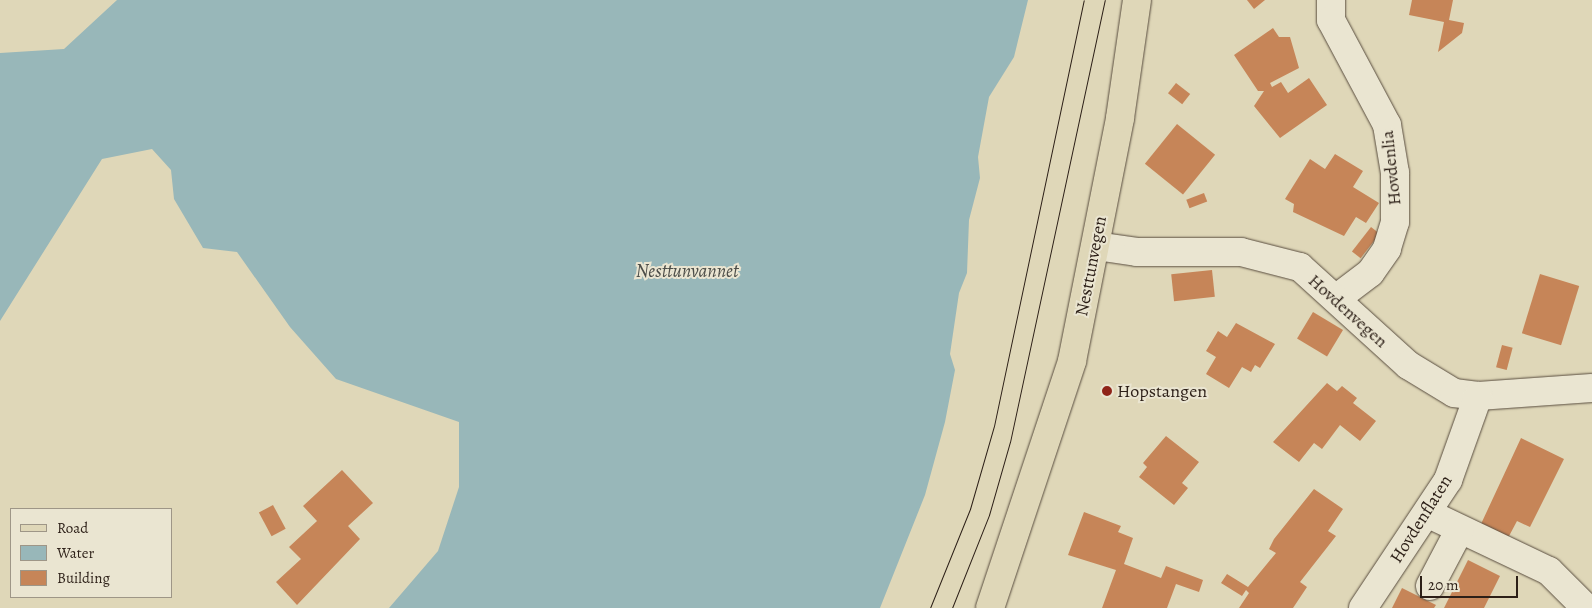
<!DOCTYPE html>
<style>
body{margin:0}
#map{position:relative;width:1592px;height:608px;overflow:hidden;background:#dfd7b8;font-family:Alegreya,serif}
div>[style]{position:absolute}
[style*='--x']{left:calc(var(--x)*1px);top:calc(var(--y)*1px);width:calc(var(--w)*1px);rotate:calc(var(--a)*1deg)}
.water>*{inset:0;background:#98b7b9}
.building>*{inset:0;background:#c68558;transform-origin:0 0}
.roads{filter:drop-shadow(0 0 1px #594d3f) drop-shadow(0 0 1px #594d3f)}
.minor>*{height:28px;margin:-14px;padding:0 14px;transform-origin:14px;border-radius:14px;background:#eae5d1}
.major>*{height:28px;margin:-14px;padding:0 14px;transform-origin:14px;border-radius:14px;background:#dfd7b8}
.tram>*{height:1px;margin:-0.5px;padding:0 0.5px;transform-origin:0.5px;border-radius:0.5px;background:#2c1f17}
.dots>*{width:14px;height:14px;translate:-50% -50%;box-sizing:border-box;border:2px solid #eae5d1;border-radius:50%}
span{translate:-50% -50%;white-space:nowrap;text-align:center;line-height:1.15;-webkit-text-stroke:4px #eae5d1;paint-order:stroke}
.street-label{font-size:18px;color:#2c1f17}
.poi-label{font-size:18px;color:#2c1f17}
.left{translate:0 -50%;text-align:left}
.water-label{font-size:19px;color:#4c4d48;font-style:italic}
.legend{position:absolute;left:10px;top:508px;width:162px;height:90px;box-sizing:border-box;background:#eae5d1;border:1px solid #9e9687;margin:0;padding:6px 9px;list-style:none;font-size:15px;color:#2c1f17}
.legend li{display:flex;align-items:center;gap:10px;height:25px}
.legend b{width:25px;border:1px solid #9e9687}
.scale{position:absolute;left:1420px;top:576px;width:98px;height:22px;box-sizing:border-box;border:2px solid #2c1f17;border-top:0;padding-left:6px;font-size:15px;line-height:18px;white-space:nowrap;color:#2c1f17;-webkit-text-stroke:4px #eae5d1;paint-order:stroke}
</style>
<div id="map">
<div class="water">
<i style="clip-path:polygon(117px 0,1028px 0,1014px 57px,989px 97px,978px 157px,980px 178px,969px 220px,967px 273px,959px 293px,950px 354px,955px 370px,945px 422px,925px 495px,880px 608px,389px 608px,438px 551px,459px 487px,459px 422px,336px 379px,290px 327px,237px 252px,203px 248px,174px 199px,171px 170px,152px 149px,102px 159px,0 321px,0 53px,64px 49px)"></i>
</div>
<div class="building">
<i style="clip-path:polygon(1247px 0,1265px 0,1254px 9px)"></i>
<i style="clip-path:polygon(1412px 0,1453px 0,1449px 20px,1464px 23px,1462px 33px,1438px 52px,1444px 22px,1409px 15px)"></i>
<i style="clip-path:polygon(1273px 28px,1279px 37px,1290px 37px,1299px 68px,1270px 83px,1272px 87px,1281px 82px,1288px 93px,1309px 78px,1327px 105px,1280px 138px,1254px 106px,1264px 91px,1258px 91px,1234px 55px)"></i>
<i style="left:1176px;top:83px;width:18px;height:13px;rotate:38deg"></i>
<i style="left:1177px;top:124px;width:49px;height:51px;rotate:39deg"></i>
<i style="clip-path:polygon(1335px 154px,1363px 171px,1353px 187px,1379px 203px,1366px 223px,1356px 217px,1344px 236px,1293px 212px,1294px 204px,1285px 199px,1310px 159px,1325px 169px)"></i>
<i style="left:1204px;top:193px;width:9px;height:19px;rotate:69deg"></i>
<i style="left:1371px;top:227px;width:11px;height:31px;rotate:38deg"></i>
<i style="left:1212px;top:270px;width:27px;height:41px;rotate:84deg"></i>
<i style="left:1540px;top:274px;width:41px;height:62px;rotate:17deg"></i>
<i style="left:1313px;top:312px;width:35px;height:31px;rotate:31deg"></i>
<i style="clip-path:polygon(1236px 323px,1275px 344px,1260px 368px,1255px 365px,1251px 372px,1242px 367px,1229px 388px,1206px 374px,1216px 357px,1206px 351px,1218px 331px,1227px 337px)"></i>
<i style="left:1502px;top:345px;width:11px;height:23px;rotate:15deg"></i>
<i style="clip-path:polygon(1327px 383px,1337px 391px,1342px 386px,1357px 398px,1353px 403px,1376px 421px,1360px 441px,1340px 425px,1322px 449px,1314px 443px,1299px 462px,1273px 442px)"></i>
<i style="clip-path:polygon(1166px 436px,1199px 462px,1182px 483px,1188px 488px,1174px 505px,1139px 477px,1147px 467px,1143px 463px)"></i>
<i style="clip-path:polygon(1521px 438px,1564px 459px,1530px 527px,1517px 521px,1508px 538px,1481px 524px)"></i>
<i style="clip-path:polygon(342px 470px,373px 503px,348px 526px,360px 539px,297px 605px,276px 582px,301px 559px,289px 547px,317px 521px,303px 506px)"></i>
<i style="clip-path:polygon(1314px 489px,1343px 509px,1328px 531px,1336px 536px,1300px 582px,1307px 587px,1293px 608px,1239px 608px,1249px 593px,1246px 590px,1242px 596px,1221px 583px,1227px 574px,1248px 587px,1276px 553px,1269px 549px,1274px 539px)"></i>
<i style="left:273px;top:505px;width:27px;height:16px;rotate:62deg"></i>
<i style="clip-path:polygon(1084px 512px,1121px 526px,1118px 532px,1133px 538px,1124px 564px,1161px 578px,1166px 566px,1203px 580px,1199px 592px,1176px 584px,1167px 608px,1102px 608px,1116px 570px,1068px 555px)"></i>
<i style="clip-path:polygon(1468px 560px,1500px 576px,1484px 608px,1444px 608px)"></i>
<i style="clip-path:polygon(1402px 588px,1436px 605px,1434px 608px,1392px 608px)"></i>
</div>
<div class="roads">
<div class="minor">
<i style="--x:1331;--y:0;--w:20;--a:90"></i>
<i style="--x:1331;--y:20;--w:119;--a:61.9"></i>
<i style="--x:1387;--y:125;--w:49;--a:80.5"></i>
<i style="--x:1395;--y:173;--w:49;--a:90"></i>
<i style="--x:1395;--y:222;--w:28;--a:107"></i>
<i style="--x:1387;--y:249;--w:29;--a:125"></i>
<i style="--x:1370;--y:273;--w:41;--a:142.9"></i>
<i style="--x:1096;--y:246;--w:41;--a:8.3"></i>
<i style="--x:1137;--y:252;--w:104;--a:0"></i>
<i style="--x:1241;--y:252;--w:61;--a:14.3"></i>
<i style="--x:1300;--y:267;--w:146;--a:42.2"></i>
<i style="--x:1408;--y:365;--w:54;--a:31.3"></i>
<i style="--x:1454;--y:393;--w:24;--a:7"></i>
<i style="--x:1478;--y:396;--w:114;--a:-4"></i>
<i style="--x:1429;--y:514;--w:133;--a:25.4"></i>
<i style="--x:1549;--y:571;--w:52;--a:45"></i>
<i style="--x:1430;--y:586;--w:64;--a:-62.2"></i>
<i style="--x:1363;--y:608;--w:154;--a:-56.4"></i>
<i style="--x:1448;--y:480;--w:89;--a:-70.3"></i>
</div>
<div class="major">
<i style="--x:990;--y:608;--w:260;--a:-71.6"></i>
<i style="--x:1072;--y:361;--w:248;--a:-78.8"></i>
<i style="--x:1120;--y:118;--w:119;--a:-81.8"></i>
</div>
</div>
<div class="tram">
<i style="--x:930;--y:608;--w:107;--a:-68"></i>
<i style="--x:970;--y:509;--w:86;--a:-73.9"></i>
<i style="--x:994;--y:426;--w:435;--a:-78.1"></i>
<i style="--x:952;--y:608;--w:100;--a:-68.3"></i>
<i style="--x:989;--y:515;--w:76;--a:-74"></i>
<i style="--x:1010;--y:442;--w:452;--a:-77.9"></i>
</div>
<div class="dots">
<i style="left:1107px;top:391px;background:#8f2418"></i>
</div>
<div class="street-label">
<span style="left:1391px;top:168px;rotate:-96deg">Hovdenlia</span>
<span style="left:1091px;top:266px;rotate:-79deg">Nesttunvegen</span>
<span style="left:1348px;top:311px;rotate:42deg">Hovdenvegen</span>
<span style="left:1421px;top:519px;rotate:-58deg">Hovdenflaten</span>
</div>
<div class="poi-label">
<span class="left" style="left:1117px;top:391px">Hopstangen</span>
</div>
<div class="water-label">
<span style="left:687px;top:272px">Nesttunvannet</span>
</div>
<ul class="legend">
<li><b style="height:6px;background:#dfd7b8"></b>Road</li>
<li><b style="height:14px;background:#98b7b9"></b>Water</li>
<li><b style="height:14px;background:#c68558"></b>Building</li>
</ul>
<div class="scale">20 m</div>
</div>
